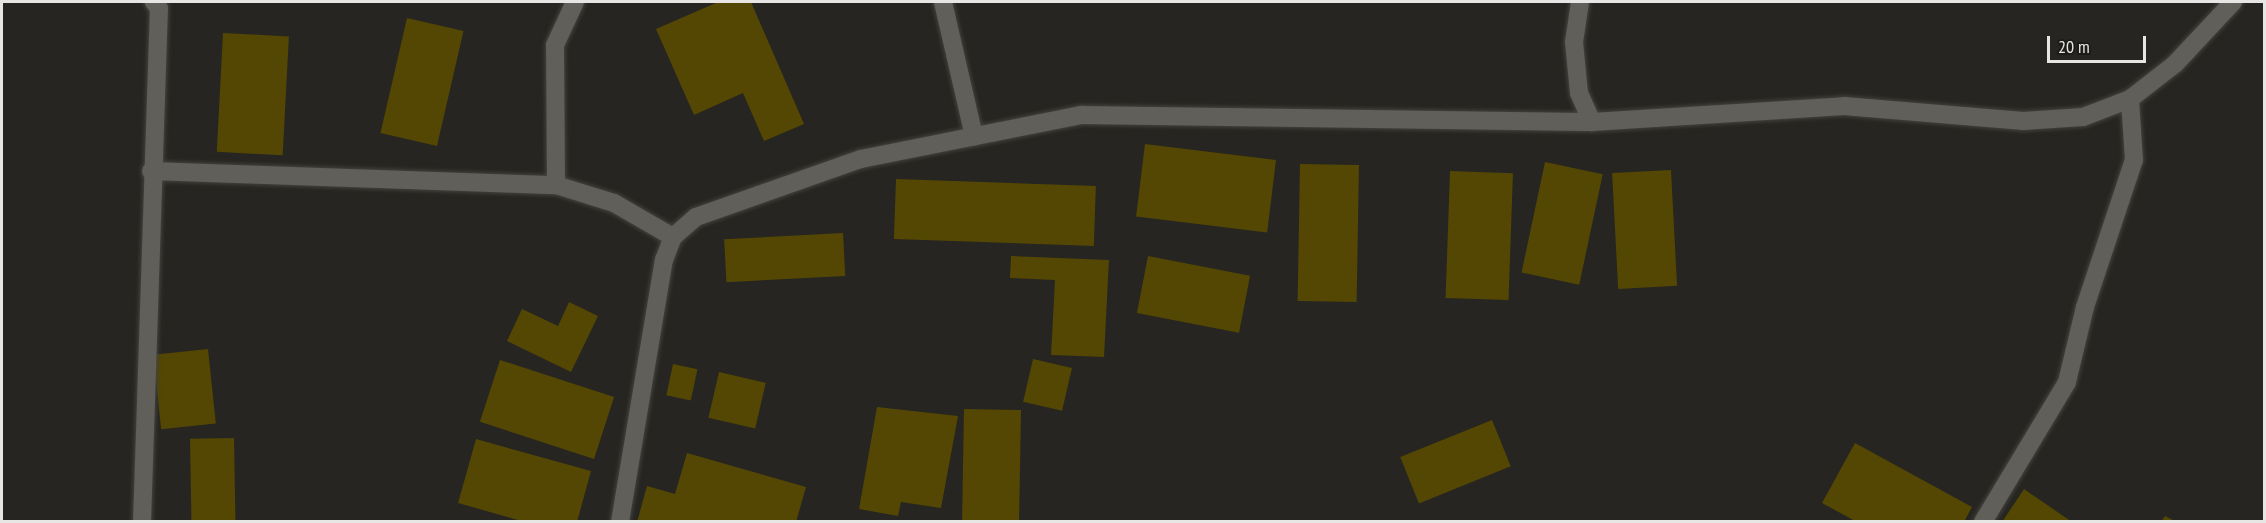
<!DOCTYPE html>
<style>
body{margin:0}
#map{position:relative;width:2266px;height:523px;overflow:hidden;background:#262521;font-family:"PT Sans Narrow",sans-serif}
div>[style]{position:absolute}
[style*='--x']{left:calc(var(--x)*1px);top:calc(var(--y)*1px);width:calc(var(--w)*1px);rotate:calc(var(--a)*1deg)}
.building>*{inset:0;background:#534703;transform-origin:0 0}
.roads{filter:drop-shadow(0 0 2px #43423e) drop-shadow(0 0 2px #43423e)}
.street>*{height:18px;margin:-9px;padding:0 9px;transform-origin:9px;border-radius:9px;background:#605f5a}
span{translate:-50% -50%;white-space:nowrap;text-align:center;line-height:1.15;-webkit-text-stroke:6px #1c1c18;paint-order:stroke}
.frame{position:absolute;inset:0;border:3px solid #e7e6e4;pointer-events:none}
.scale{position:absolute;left:2047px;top:36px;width:99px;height:27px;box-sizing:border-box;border:3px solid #e7e6e4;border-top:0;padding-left:8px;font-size:18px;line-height:21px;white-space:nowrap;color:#e7e6e4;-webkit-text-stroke:4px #1c1c18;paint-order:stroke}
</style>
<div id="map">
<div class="building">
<i style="clip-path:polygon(718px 2px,751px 2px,804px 124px,764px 141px,743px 93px,694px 115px,656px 29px)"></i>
<i style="left:407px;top:18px;width:58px;height:118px;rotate:13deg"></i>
<i style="left:223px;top:33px;width:66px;height:119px;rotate:3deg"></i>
<i style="left:1145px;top:144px;width:132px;height:73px;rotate:7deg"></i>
<i style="left:1545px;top:162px;width:59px;height:113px;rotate:12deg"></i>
<i style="left:1300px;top:164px;width:59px;height:137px;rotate:1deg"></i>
<i style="left:1671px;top:170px;width:116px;height:59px;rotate:87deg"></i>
<i style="left:1450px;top:171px;width:63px;height:127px;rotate:2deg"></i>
<i style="left:896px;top:179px;width:200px;height:60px;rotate:2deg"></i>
<i style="left:843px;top:233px;width:43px;height:119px;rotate:87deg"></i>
<i style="clip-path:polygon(1011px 256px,1109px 260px,1104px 357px,1051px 355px,1055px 280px,1010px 278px)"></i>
<i style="left:1148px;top:256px;width:104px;height:58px;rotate:11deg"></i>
<i style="clip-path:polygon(569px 302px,598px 316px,571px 372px,507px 341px,522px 309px,558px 326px)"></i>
<i style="left:208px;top:349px;width:75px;height:55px;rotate:84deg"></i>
<i style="left:1033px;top:359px;width:40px;height:44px;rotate:13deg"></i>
<i style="left:500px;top:360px;width:120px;height:65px;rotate:18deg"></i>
<i style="left:673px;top:364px;width:25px;height:32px;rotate:12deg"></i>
<i style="left:719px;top:372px;width:48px;height:47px;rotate:13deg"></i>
<i style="clip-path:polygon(877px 407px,958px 416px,941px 508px,901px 502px,898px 516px,859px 509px)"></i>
<i style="left:964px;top:409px;width:57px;height:113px;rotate:1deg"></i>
<i style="left:1492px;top:420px;width:50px;height:99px;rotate:68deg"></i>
<i style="left:234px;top:438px;width:84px;height:44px;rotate:89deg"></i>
<i style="clip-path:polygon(476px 439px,591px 471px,577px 522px,525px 522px,458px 503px)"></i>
<i style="clip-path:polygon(1855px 443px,1972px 507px,1964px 522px,1857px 522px,1822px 503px)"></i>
<i style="clip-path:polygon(687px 453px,806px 487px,796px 522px,637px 522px,647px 486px,675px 494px)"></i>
<i style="clip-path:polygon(2024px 489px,2072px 522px,2002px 522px)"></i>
<i style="clip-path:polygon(2165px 516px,2177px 522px,2161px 522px)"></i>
</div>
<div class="roads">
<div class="street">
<i style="--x:943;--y:2;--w:138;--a:77"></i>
<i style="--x:1580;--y:2;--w:40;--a:98.5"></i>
<i style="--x:1574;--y:42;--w:51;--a:84.4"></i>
<i style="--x:1579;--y:93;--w:32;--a:66"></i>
<i style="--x:151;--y:171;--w:405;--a:2"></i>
<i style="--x:556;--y:185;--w:61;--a:17.2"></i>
<i style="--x:614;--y:203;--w:68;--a:30"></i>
<i style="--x:556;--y:185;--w:140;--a:-90.4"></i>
<i style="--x:555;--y:45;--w:47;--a:-65.1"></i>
<i style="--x:142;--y:522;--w:514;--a:-88.11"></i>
<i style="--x:159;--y:8;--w:8;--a:-130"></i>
<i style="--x:620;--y:522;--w:266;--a:-80.5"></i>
<i style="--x:664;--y:260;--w:25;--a:-69"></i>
<i style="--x:673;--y:237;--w:30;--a:-41"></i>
<i style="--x:696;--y:217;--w:175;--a:-19.4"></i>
<i style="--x:861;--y:159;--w:225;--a:-11.3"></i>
<i style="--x:1082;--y:115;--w:510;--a:0.79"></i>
<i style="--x:1592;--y:122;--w:253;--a:-3.6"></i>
<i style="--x:1844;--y:106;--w:180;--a:4.8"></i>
<i style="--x:2023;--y:121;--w:60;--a:-3.8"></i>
<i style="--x:2083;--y:117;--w:50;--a:-21"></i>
<i style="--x:2130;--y:99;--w:57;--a:-37.9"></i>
<i style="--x:2175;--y:64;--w:85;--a:-46.9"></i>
<i style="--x:1983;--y:522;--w:163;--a:-59"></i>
<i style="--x:2067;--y:382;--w:77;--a:-76.5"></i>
<i style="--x:2085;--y:307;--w:155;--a:-71.6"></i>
<i style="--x:2134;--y:160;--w:61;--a:-93.8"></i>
</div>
</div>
<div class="frame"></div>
<div class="scale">20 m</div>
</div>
